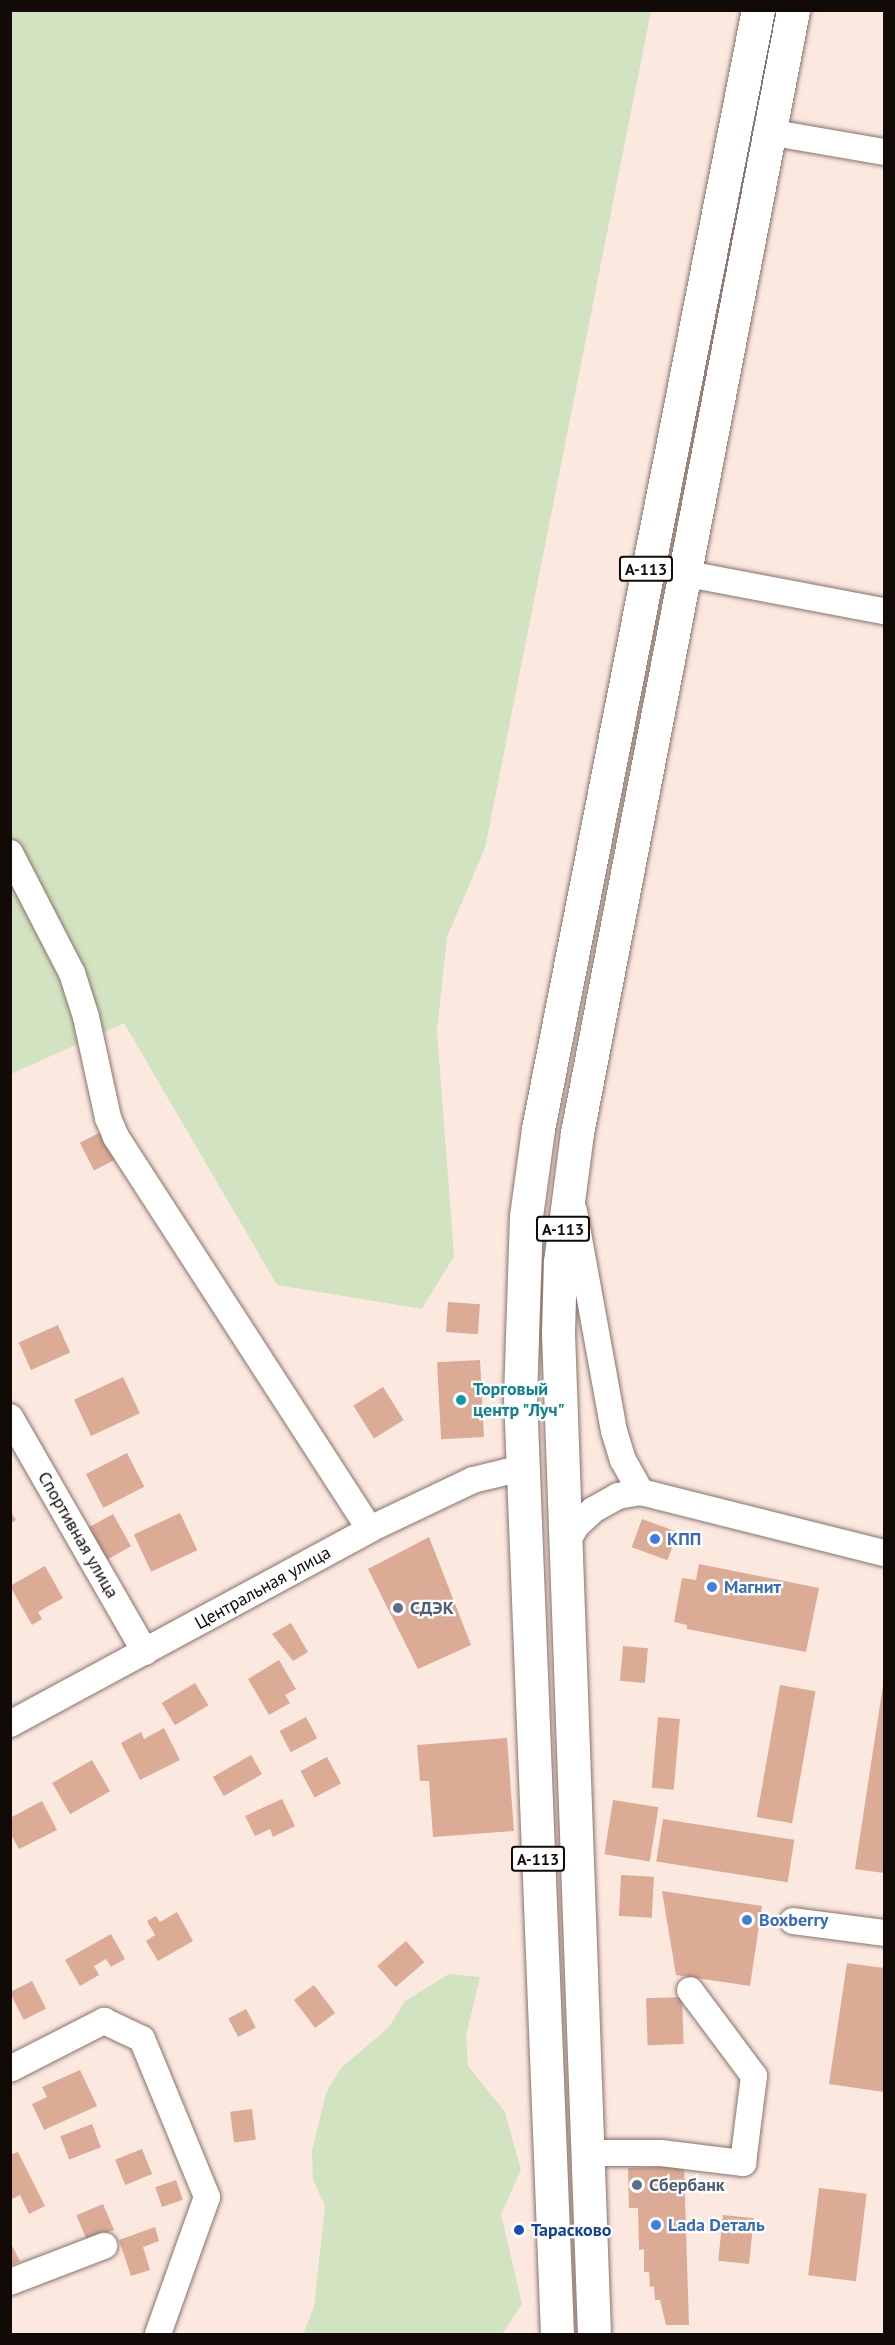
<!DOCTYPE html>
<meta charset="utf-8">
<style>
body{margin:0}
#map{position:relative;width:895px;height:2345px;overflow:hidden;background:#fbe8df;font-family:"PT Sans",sans-serif}
div>[style]{position:absolute}
[style*='--x']{left:calc(var(--x)*1px);top:calc(var(--y)*1px);width:calc(var(--w)*1px);rotate:calc(var(--a)*1deg)}
.green>*{inset:0;background:#d2e3c1}
.building>*{inset:0;background:#dbab96;transform-origin:0 0}
.roads{filter:drop-shadow(0 0 2px #89736a) drop-shadow(0 0 2px #89736a)}
.minor>*{height:26px;margin:-13px;padding:0 13px;transform-origin:13px;border-radius:13px;background:#fff}
.highway>*{height:33px;margin:-16.5px;padding:0 16.5px;transform-origin:16.5px;border-radius:16.5px;background:#fff}
.dots>*{width:16px;height:16px;translate:-50% -50%;box-sizing:border-box;border:3px solid #fff;border-radius:50%}
span{translate:-50% -50%;white-space:nowrap;text-align:center;line-height:1.15;-webkit-text-stroke:4.5px #fff;paint-order:stroke}
.shield-label span{padding:2px 4px;background:#fff;border:2px solid;border-radius:4px;-webkit-text-stroke-width:0}
.shield-label{font-size:16px;color:#110a07;font-weight:700}
.culture-label{font-size:18px;color:#0d838f;font-weight:700}
.left{translate:0 -50%;text-align:left}
.street-label{font-size:18px;color:#110a07}
.shop-label{font-size:18px;color:#366cbe;font-weight:700}
.service-label{font-size:18px;color:#4e5e75;font-weight:700}
.transit-label{font-size:18px;color:#164399;font-weight:700}
.frame{position:absolute;inset:0;border:12px solid #110a07;pointer-events:none}
</style>
<div id="map">
<div class="green">
<i style="clip-path:polygon(11px 11px,651px 11px,485px 848px,447px 937px,437px 1031px,454px 1256px,422px 1309px,277px 1285px,124px 1023px,11px 1074px)"></i>
<i style="clip-path:polygon(449px 1974px,480px 1977px,466px 2036px,468px 2066px,505px 2112px,521px 2170px,501px 2214px,522px 2304px,502px 2334px,303px 2334px,314px 2307px,325px 2206px,313px 2180px,312px 2151px,326px 2093px,341px 2068px,389px 2027px,405px 2001px)"></i>
</div>
<div class="building">
<i style="left:103px;top:1131px;width:31px;height:26px;rotate:63deg"></i>
<i style="left:448px;top:1302px;width:32px;height:30px;rotate:4deg"></i>
<i style="left:58px;top:1325px;width:30px;height:43px;rotate:66deg"></i>
<i style="left:480px;top:1360px;width:77px;height:43px;rotate:87deg"></i>
<i style="left:123px;top:1377px;width:40px;height:54px;rotate:65deg"></i>
<i style="left:383px;top:1387px;width:39px;height:35px;rotate:58deg"></i>
<i style="left:127px;top:1453px;width:38px;height:46px;rotate:63deg"></i>
<i style="clip-path:polygon(10px 1511px,16px 1520px,10px 1524px)"></i>
<i style="left:180px;top:1513px;width:41px;height:51px;rotate:65deg"></i>
<i style="left:113px;top:1514px;width:37px;height:28px;rotate:61deg"></i>
<i style="left:642px;top:1519px;width:38px;height:30px;rotate:20deg"></i>
<i style="clip-path:polygon(429px 1537px,471px 1645px,418px 1669px,368px 1569px)"></i>
<i style="clip-path:polygon(699px 1564px,819px 1588px,806px 1652px,687px 1629px,687px 1625px,674px 1622px,682px 1578px,696px 1580px)"></i>
<i style="clip-path:polygon(45px 1566px,63px 1598px,38px 1612px,42px 1619px,32px 1625px,10px 1586px)"></i>
<i style="clip-path:polygon(291px 1623px,308px 1652px,293px 1661px,272px 1634px)"></i>
<i style="left:623px;top:1646px;width:25px;height:35px;rotate:5deg"></i>
<i style="clip-path:polygon(279px 1660px,296px 1689px,285px 1695px,290px 1703px,269px 1715px,248px 1679px)"></i>
<i style="left:195px;top:1683px;width:26px;height:39px;rotate:59deg"></i>
<i style="left:780px;top:1685px;width:36px;height:134px;rotate:10deg"></i>
<i style="clip-path:polygon(883px 1685px,884px 1685px,884px 1873px,855px 1869px)"></i>
<i style="left:306px;top:1717px;width:24px;height:30px;rotate:62deg"></i>
<i style="left:658px;top:1717px;width:22px;height:71px;rotate:5deg"></i>
<i style="clip-path:polygon(164px 1728px,180px 1760px,140px 1780px,121px 1743px,141px 1732px,144px 1739px)"></i>
<i style="clip-path:polygon(507px 1738px,514px 1831px,433px 1837px,429px 1781px,420px 1781px,417px 1745px)"></i>
<i style="left:251px;top:1755px;width:22px;height:44px;rotate:60deg"></i>
<i style="left:327px;top:1757px;width:30px;height:30px;rotate:62deg"></i>
<i style="left:92px;top:1760px;width:36px;height:46px;rotate:60deg"></i>
<i style="clip-path:polygon(282px 1799px,295px 1826px,273px 1837px,270px 1829px,255px 1836px,245px 1816px)"></i>
<i style="left:613px;top:1800px;width:46px;height:55px;rotate:9deg"></i>
<i style="clip-path:polygon(42px 1801px,57px 1830px,19px 1849px,10px 1833px,10px 1818px)"></i>
<i style="left:663px;top:1819px;width:133px;height:43px;rotate:9deg"></i>
<i style="left:621px;top:1875px;width:33px;height:41px;rotate:3deg"></i>
<i style="clip-path:polygon(662px 1891px,762px 1906px,750px 1986px,676px 1975px)"></i>
<i style="clip-path:polygon(177px 1912px,193px 1941px,158px 1961px,146px 1941px,155px 1935px,147px 1921px,156px 1916px,160px 1922px)"></i>
<i style="clip-path:polygon(111px 1934px,125px 1959px,111px 1967px,106px 1959px,94px 1966px,99px 1975px,80px 1986px,65px 1960px)"></i>
<i style="left:406px;top:1941px;width:28px;height:38px;rotate:49deg"></i>
<i style="clip-path:polygon(847px 1963px,884px 1968px,884px 2092px,829px 2084px)"></i>
<i style="left:32px;top:1981px;width:31px;height:25px;rotate:63deg"></i>
<i style="left:314px;top:1985px;width:35px;height:25px;rotate:53deg"></i>
<i style="left:682px;top:1997px;width:47px;height:36px;rotate:88deg"></i>
<i style="left:246px;top:2009px;width:21px;height:20px;rotate:62deg"></i>
<i style="clip-path:polygon(80px 2070px,97px 2106px,44px 2130px,32px 2104px,47px 2097px,42px 2087px)"></i>
<i style="left:252px;top:2109px;width:31px;height:22px;rotate:83deg"></i>
<i style="left:92px;top:2124px;width:25px;height:34px;rotate:69deg"></i>
<i style="left:142px;top:2149px;width:27px;height:29px;rotate:68deg"></i>
<i style="clip-path:polygon(18px 2152px,45px 2206px,29px 2214px,20px 2195px,10px 2200px,10px 2155px)"></i>
<i style="clip-path:polygon(684px 2166px,689px 2325px,666px 2325px,660px 2300px,655px 2300px,654px 2286px,650px 2287px,649px 2272px,644px 2272px,644px 2249px,639px 2250px,638px 2208px,629px 2208px,628px 2168px)"></i>
<i style="left:176px;top:2180px;width:21px;height:22px;rotate:71deg"></i>
<i style="left:819px;top:2188px;width:48px;height:88px;rotate:7deg"></i>
<i style="left:103px;top:2204px;width:28px;height:29px;rotate:67deg"></i>
<i style="left:723px;top:2215px;width:31px;height:46px;rotate:6deg"></i>
<i style="clip-path:polygon(155px 2227px,159px 2241px,143px 2247px,150px 2270px,131px 2276px,119px 2240px)"></i>
<i style="clip-path:polygon(10px 2242px,20px 2261px,10px 2266px)"></i>
</div>
<div class="roads">
<div class="minor">
<i style="--x:768;--y:132;--w:118;--a:9.8"></i>
<i style="--x:682;--y:573;--w:206;--a:10.7"></i>
<i style="--x:10;--y:853;--w:135;--a:62.7"></i>
<i style="--x:72;--y:973;--w:46;--a:72.3"></i>
<i style="--x:86;--y:1017;--w:103;--a:77.7"></i>
<i style="--x:108;--y:1118;--w:21;--a:67"></i>
<i style="--x:116;--y:1137;--w:467;--a:57.1"></i>
<i style="--x:574;--y:1211;--w:224;--a:79.7"></i>
<i style="--x:614;--y:1431;--w:30;--a:73"></i>
<i style="--x:623;--y:1460;--w:37;--a:61"></i>
<i style="--x:10;--y:1417;--w:271;--a:60.1"></i>
<i style="--x:565;--y:1544;--w:22;--a:-58"></i>
<i style="--x:577;--y:1525;--w:22;--a:-43"></i>
<i style="--x:593;--y:1510;--w:29;--a:-29"></i>
<i style="--x:618;--y:1496;--w:23;--a:-10"></i>
<i style="--x:641;--y:1492;--w:251;--a:14.1"></i>
<i style="--x:10;--y:1724;--w:409;--a:-28.4"></i>
<i style="--x:370;--y:1529;--w:114;--a:-25.4"></i>
<i style="--x:473;--y:1480;--w:50;--a:-13.8"></i>
<i style="--x:793;--y:1921;--w:92;--a:7.5"></i>
<i style="--x:10;--y:2069;--w:106;--a:-27.1"></i>
<i style="--x:104;--y:2021;--w:42;--a:25.3"></i>
<i style="--x:142;--y:2039;--w:171;--a:67.6"></i>
<i style="--x:207;--y:2197;--w:145;--a:109.7"></i>
<i style="--x:587;--y:2153;--w:74;--a:0"></i>
<i style="--x:661;--y:2153;--w:83;--a:7"></i>
<i style="--x:743;--y:2163;--w:88;--a:-82.8"></i>
<i style="--x:754;--y:2076;--w:107;--a:-126.7"></i>
<i style="--x:10;--y:2282;--w:101;--a:-21"></i>
</div>
<div class="highway">
<i style="--x:557;--y:2334;--w:938;--a:-92.26"></i>
<i style="--x:520;--y:1397;--w:181;--a:-88.1"></i>
<i style="--x:526;--y:1216;--w:88;--a:-82.1"></i>
<i style="--x:538;--y:1129;--w:1140;--a:-78.88"></i>
<i style="--x:594;--y:2334;--w:1003;--a:-92.06"></i>
<i style="--x:558;--y:1332;--w:70;--a:-88.4"></i>
<i style="--x:560;--y:1262;--w:130;--a:-82.5"></i>
<i style="--x:577;--y:1133;--w:1144;--a:-79.11"></i>
</div>
</div>
<div class="dots">
<i style="left:461px;top:1400px;background:#0f9aa8"></i>
<i style="left:655px;top:1539px;background:#3f7fe0"></i>
<i style="left:712px;top:1587px;background:#3f7fe0"></i>
<i style="left:398px;top:1608px;background:#5c6f8a"></i>
<i style="left:747px;top:1920px;background:#3f7fe0"></i>
<i style="left:637px;top:2185px;background:#5c6f8a"></i>
<i style="left:656px;top:2225px;background:#3f7fe0"></i>
<i style="left:519px;top:2230px;background:#1a4fb4"></i>
</div>
<div class="shield-label">
<span style="left:646px;top:569px">А-113</span>
<span style="left:563px;top:1229px">А-113</span>
<span style="left:538px;top:1859px">А-113</span>
</div>
<div class="culture-label">
<span class="left" style="left:473px;top:1400px">Торговый<br>центр "Луч"</span>
</div>
<div class="street-label">
<span style="left:78px;top:1535px;rotate:60deg">Спортивная улица</span>
<span style="left:263px;top:1588px;rotate:-29deg">Центральная улица</span>
</div>
<div class="shop-label">
<span class="left" style="left:667px;top:1539px">КПП</span>
<span class="left" style="left:724px;top:1587px">Магнит</span>
<span class="left" style="left:759px;top:1920px">Boxberry</span>
<span class="left" style="left:668px;top:2225px">Lada Dеталь</span>
</div>
<div class="service-label">
<span class="left" style="left:410px;top:1608px">СДЭК</span>
<span class="left" style="left:649px;top:2185px">Сбербанк</span>
</div>
<div class="transit-label">
<span class="left" style="left:531px;top:2230px">Тарасково</span>
</div>
<div class="frame"></div>
</div>
